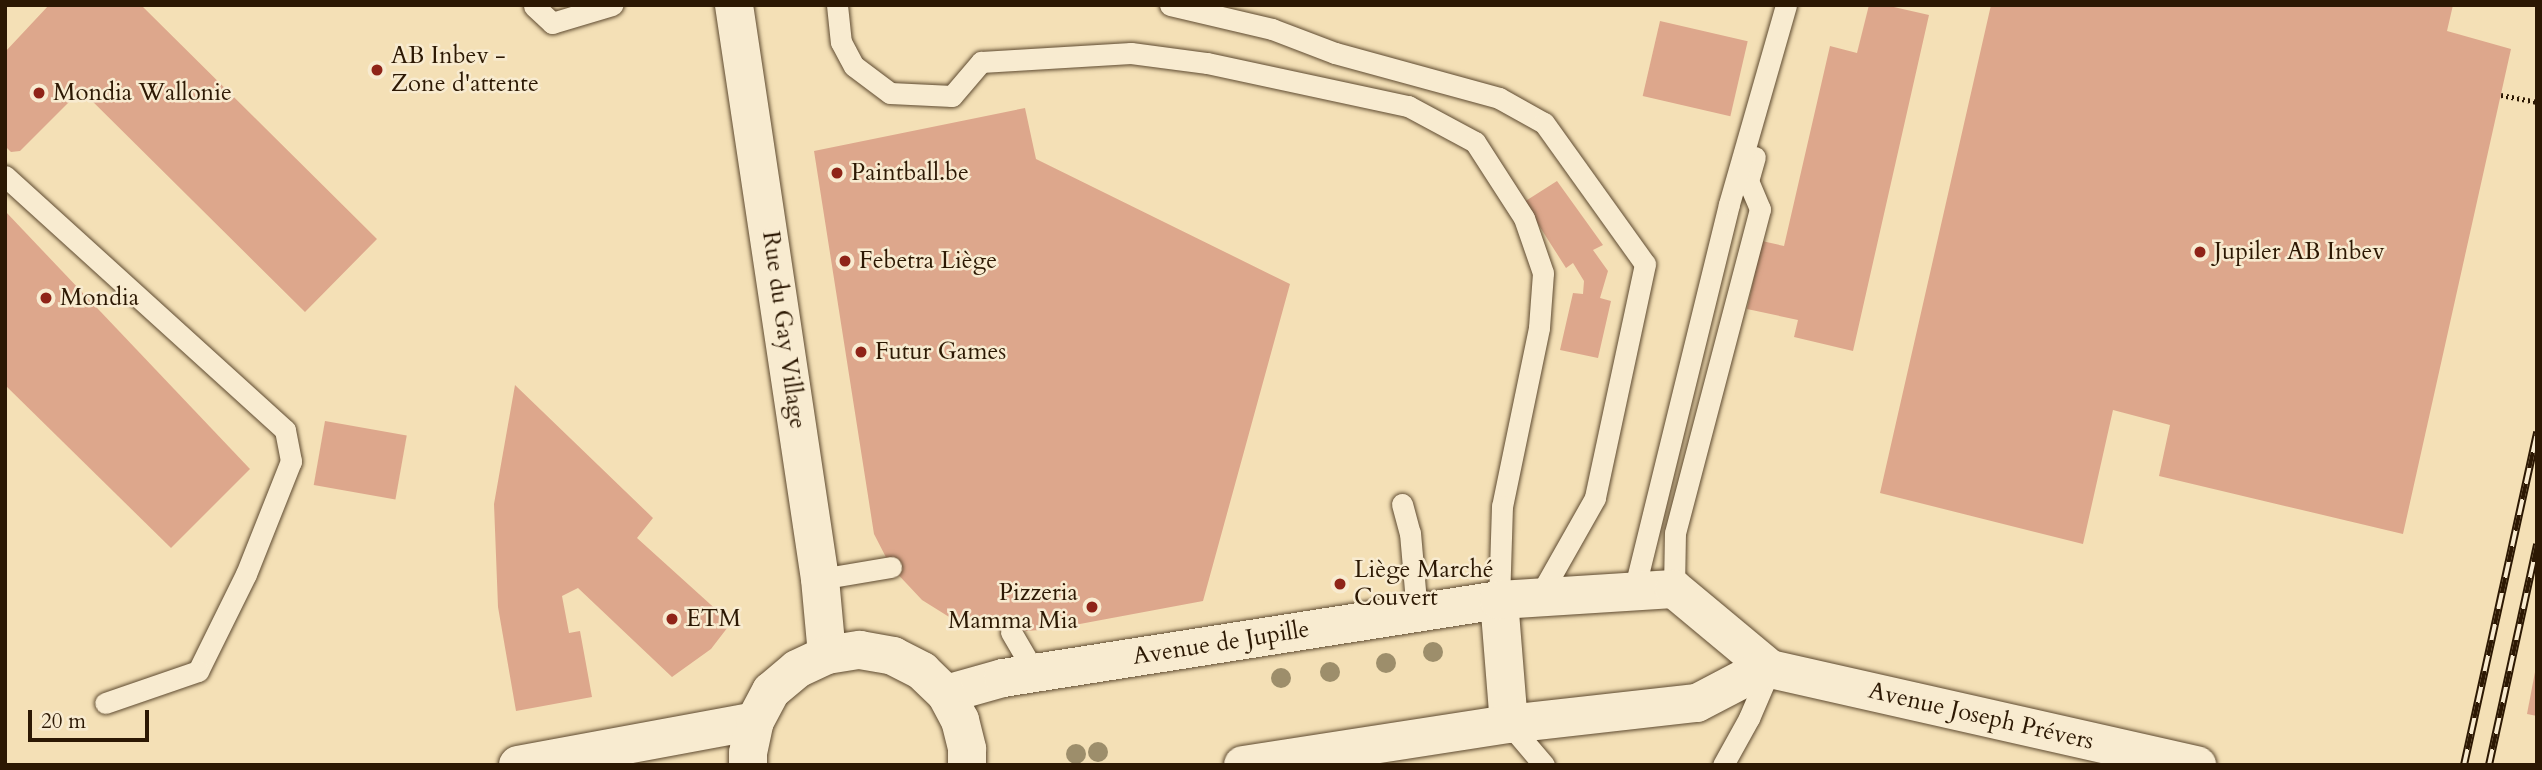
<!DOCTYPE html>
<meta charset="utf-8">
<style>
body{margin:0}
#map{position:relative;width:2542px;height:770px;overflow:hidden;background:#f4e0b6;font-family:Cardo,serif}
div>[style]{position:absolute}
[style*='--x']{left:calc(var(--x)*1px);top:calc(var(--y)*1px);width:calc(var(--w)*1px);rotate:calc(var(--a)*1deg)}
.building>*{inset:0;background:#dda78c;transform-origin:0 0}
.path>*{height:4.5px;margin-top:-2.25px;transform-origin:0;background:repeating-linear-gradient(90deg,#2c1803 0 2px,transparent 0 5.5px)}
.roads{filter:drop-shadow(0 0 2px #5e4a30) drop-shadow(0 0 2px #5e4a30)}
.lane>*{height:21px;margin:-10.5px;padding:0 10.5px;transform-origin:10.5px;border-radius:10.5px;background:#f8ebd0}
.street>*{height:38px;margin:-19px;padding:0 19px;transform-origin:19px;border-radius:19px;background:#f8ebd0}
.rail>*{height:8px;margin-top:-4px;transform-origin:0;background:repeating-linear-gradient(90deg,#f8ebd0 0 16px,#2c1803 0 32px);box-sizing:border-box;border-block:2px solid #2c1803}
.trees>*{width:20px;height:20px;margin:-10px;border-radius:50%;background:#9d8e6b}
.dots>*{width:19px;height:19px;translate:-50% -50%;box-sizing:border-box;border:4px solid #f8ebd0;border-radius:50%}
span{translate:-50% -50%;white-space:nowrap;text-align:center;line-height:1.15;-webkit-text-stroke:5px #f8ebd0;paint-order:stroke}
.poi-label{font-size:24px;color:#2c1803}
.left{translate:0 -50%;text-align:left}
.right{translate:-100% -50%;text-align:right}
.street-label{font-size:24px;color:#2c1803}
.frame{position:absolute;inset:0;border:7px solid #2c1803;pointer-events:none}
.scale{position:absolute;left:28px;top:710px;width:121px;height:32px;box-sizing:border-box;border:4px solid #2c1803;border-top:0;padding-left:9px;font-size:21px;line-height:24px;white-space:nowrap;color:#2c1803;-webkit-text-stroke:5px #f8ebd0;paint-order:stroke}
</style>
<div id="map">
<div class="building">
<i style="clip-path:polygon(49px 5px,141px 5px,377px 239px,305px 312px,79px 88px,68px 99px,70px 101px,20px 151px,11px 152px,5px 146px,5px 52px)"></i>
<i style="clip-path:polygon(1869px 5px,1885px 5px,1929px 15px,1853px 351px,1794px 337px,1798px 320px,1747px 309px,1762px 241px,1784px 246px,1830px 46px,1857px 53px)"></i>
<i style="clip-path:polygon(1991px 5px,2453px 5px,2447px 31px,2511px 49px,2403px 534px,2159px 476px,2170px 425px,2113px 410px,2083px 544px,1880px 493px)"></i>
<i style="left:1660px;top:21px;width:90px;height:77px;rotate:13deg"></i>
<i style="clip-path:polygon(1025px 108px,1036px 159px,1290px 284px,1203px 601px,1053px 629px,1011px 632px,962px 625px,922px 600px,891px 567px,874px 534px,814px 151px)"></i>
<i style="clip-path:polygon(1557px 181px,1603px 245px,1593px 250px,1608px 271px,1600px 298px,1611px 301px,1598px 358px,1560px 350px,1573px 293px,1583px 294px,1584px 281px,1573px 263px,1566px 268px,1524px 202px)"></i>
<i style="clip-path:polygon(5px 211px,250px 469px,171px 548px,5px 385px)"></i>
<i style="clip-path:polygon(515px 385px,653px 518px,637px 538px,731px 623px,711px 649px,672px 677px,578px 588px,562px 596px,569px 633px,580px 631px,592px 697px,516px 711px,498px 607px,494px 504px)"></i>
<i style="left:325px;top:421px;width:83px;height:65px;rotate:10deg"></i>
<i style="clip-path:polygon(2535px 672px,2537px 673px,2537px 716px,2527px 714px)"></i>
</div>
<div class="path">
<i style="--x:2501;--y:95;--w:37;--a:11"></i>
</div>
<div class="roads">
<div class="lane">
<i style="--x:837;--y:5;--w:37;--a:84"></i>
<i style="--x:841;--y:42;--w:27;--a:62"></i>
<i style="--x:854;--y:66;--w:45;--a:36.9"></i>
<i style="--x:890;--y:93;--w:62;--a:2.8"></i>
<i style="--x:952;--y:96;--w:45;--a:-49.5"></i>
<i style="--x:981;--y:62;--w:150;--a:-3.4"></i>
<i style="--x:1131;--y:53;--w:77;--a:7.5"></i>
<i style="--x:1207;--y:63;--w:206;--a:12.1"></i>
<i style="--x:1408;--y:106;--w:76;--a:28.2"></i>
<i style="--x:1475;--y:142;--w:90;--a:57.2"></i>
<i style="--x:1524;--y:218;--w:58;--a:70.9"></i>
<i style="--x:1543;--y:273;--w:55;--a:94.2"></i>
<i style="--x:1539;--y:328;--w:182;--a:101.7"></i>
<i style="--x:1502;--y:506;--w:94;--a:91.8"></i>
<i style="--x:1170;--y:5;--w:105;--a:13.2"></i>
<i style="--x:1272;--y:29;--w:67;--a:20.9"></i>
<i style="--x:1335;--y:53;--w:170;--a:15.3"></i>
<i style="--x:1499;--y:98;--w:51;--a:29.1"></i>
<i style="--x:1544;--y:123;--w:173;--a:54.4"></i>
<i style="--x:1645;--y:264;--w:239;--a:102.1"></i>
<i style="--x:1595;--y:498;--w:114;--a:119.5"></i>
<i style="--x:534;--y:6;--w:25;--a:43"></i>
<i style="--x:552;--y:23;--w:63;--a:-16.7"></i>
<i style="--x:5;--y:176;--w:378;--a:42.2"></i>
<i style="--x:285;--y:430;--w:32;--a:79"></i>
<i style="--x:291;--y:461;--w:122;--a:111.7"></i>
<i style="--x:246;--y:574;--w:108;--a:116.3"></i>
<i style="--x:198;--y:671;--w:98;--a:161"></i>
<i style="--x:1402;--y:504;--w:30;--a:75"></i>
<i style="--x:1410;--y:533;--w:80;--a:85"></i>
<i style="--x:820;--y:579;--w:72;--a:-9.6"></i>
<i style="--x:1674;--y:589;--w:56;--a:-89"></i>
<i style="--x:1675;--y:533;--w:335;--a:-75.3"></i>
<i style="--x:1760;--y:209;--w:30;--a:-113"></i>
<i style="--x:1748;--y:181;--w:25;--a:-74"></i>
<i style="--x:1634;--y:591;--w:398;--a:-76.2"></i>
<i style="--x:1729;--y:204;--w:207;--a:-74"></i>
<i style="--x:1011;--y:632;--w:48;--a:59.7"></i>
<i style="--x:1509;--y:724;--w:54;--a:49.5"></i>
<i style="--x:1723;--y:765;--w:54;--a:-61"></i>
<i style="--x:1749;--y:718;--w:53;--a:-66.8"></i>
</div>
<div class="street">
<i style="--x:734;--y:5;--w:580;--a:81.48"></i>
<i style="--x:820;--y:579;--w:76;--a:84.7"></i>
<i style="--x:1499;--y:600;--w:124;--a:85.4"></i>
<i style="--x:946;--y:694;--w:59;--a:-15.7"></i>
<i style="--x:1003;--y:678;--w:502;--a:-8.94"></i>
<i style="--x:1499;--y:600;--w:175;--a:-3.6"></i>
<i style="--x:1674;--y:589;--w:125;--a:39.8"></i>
<i style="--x:1770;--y:669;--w:438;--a:12.7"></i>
<i style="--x:518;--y:765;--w:241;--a:-10.5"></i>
<i style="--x:748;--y:765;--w:12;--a:-90"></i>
<i style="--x:748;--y:753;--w:33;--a:-78"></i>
<i style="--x:755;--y:721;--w:34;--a:-62"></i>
<i style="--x:771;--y:691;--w:34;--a:-40"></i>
<i style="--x:797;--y:669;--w:33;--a:-25"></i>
<i style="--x:827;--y:655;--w:33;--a:-9"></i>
<i style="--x:860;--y:650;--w:34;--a:10"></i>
<i style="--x:893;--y:656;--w:33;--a:27"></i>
<i style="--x:922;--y:671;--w:33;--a:44"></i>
<i style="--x:946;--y:694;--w:30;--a:62"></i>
<i style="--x:960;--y:720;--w:30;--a:76"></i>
<i style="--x:967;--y:749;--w:16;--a:90"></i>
<i style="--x:1243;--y:765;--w:269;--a:-8.8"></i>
<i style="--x:1509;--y:724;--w:189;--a:-6.4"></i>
<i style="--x:1697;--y:703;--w:78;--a:-27.6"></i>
</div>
</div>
<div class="rail">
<i style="--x:2464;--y:765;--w:341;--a:-77.6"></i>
<i style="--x:2489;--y:765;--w:226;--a:-77.7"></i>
</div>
<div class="trees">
<i style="left:1433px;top:652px"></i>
<i style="left:1386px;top:663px"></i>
<i style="left:1330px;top:672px"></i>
<i style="left:1281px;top:678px"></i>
<i style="left:1098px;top:752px"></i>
<i style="left:1076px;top:754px"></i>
</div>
<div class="dots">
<i style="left:377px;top:70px;background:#8f2418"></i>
<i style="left:39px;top:93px;background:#8f2418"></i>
<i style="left:837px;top:173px;background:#8f2418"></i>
<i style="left:2200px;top:252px;background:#8f2418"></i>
<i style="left:845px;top:261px;background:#8f2418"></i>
<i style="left:46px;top:298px;background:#8f2418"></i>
<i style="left:861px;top:352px;background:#8f2418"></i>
<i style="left:1340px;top:584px;background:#8f2418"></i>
<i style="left:1092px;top:607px;background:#8f2418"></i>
<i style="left:672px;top:619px;background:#8f2418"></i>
</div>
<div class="poi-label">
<span class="left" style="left:391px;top:70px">AB Inbev -<br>Zone d'attente</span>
<span class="left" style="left:53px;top:93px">Mondia Wallonie</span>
<span class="left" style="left:851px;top:173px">Paintball.be</span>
<span class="left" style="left:2214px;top:252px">Jupiler AB Inbev</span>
<span class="left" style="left:859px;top:261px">Febetra Liège</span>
<span class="left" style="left:60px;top:298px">Mondia</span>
<span class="left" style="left:875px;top:352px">Futur Games</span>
<span class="left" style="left:1354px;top:584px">Liège Marché<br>Couvert</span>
<span class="right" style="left:1078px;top:607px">Pizzeria<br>Mamma Mia</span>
<span class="left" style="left:686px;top:619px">ETM</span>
</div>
<div class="street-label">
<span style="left:784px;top:330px;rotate:82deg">Rue du Gay Village</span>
<span style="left:1221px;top:643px;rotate:-9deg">Avenue de Jupille</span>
<span style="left:1981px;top:716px;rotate:13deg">Avenue Joseph Prévers</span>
</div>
<div class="frame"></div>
<div class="scale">20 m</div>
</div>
